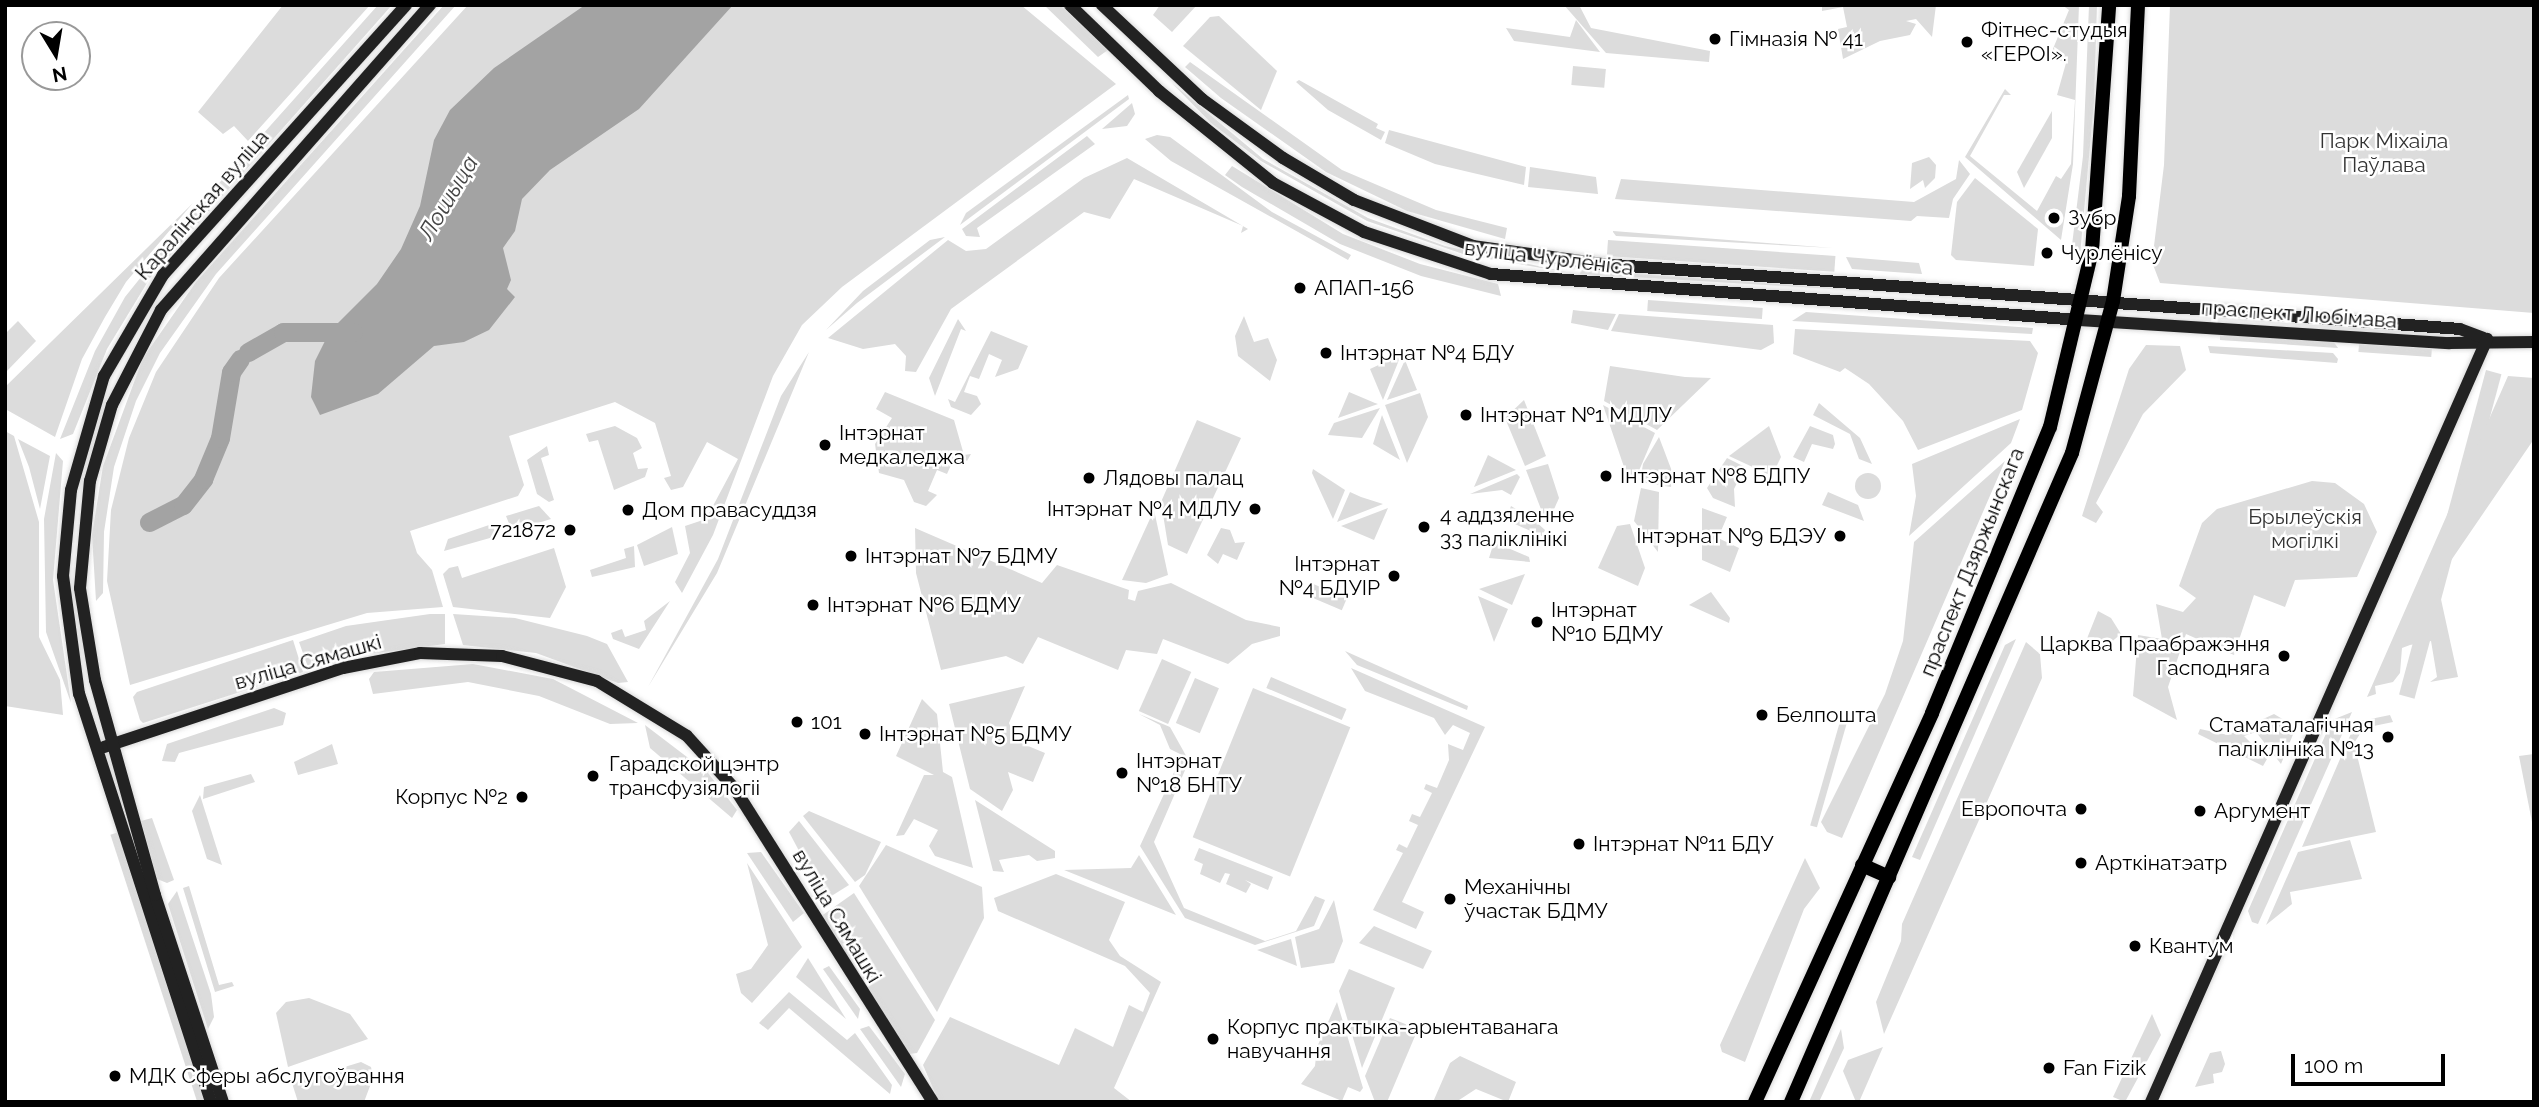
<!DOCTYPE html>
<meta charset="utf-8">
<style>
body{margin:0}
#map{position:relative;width:2539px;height:1107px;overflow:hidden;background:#fff;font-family:Raleway,sans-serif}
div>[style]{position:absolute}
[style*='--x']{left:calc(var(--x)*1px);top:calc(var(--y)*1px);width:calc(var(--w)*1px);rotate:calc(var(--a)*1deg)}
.green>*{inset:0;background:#dcdcdc;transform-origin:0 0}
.round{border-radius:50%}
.water>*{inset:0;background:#a3a3a3}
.river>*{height:19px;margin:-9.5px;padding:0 9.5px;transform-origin:9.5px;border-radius:9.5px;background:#a3a3a3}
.roads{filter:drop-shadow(0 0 2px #dbdbdb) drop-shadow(0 0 2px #dbdbdb)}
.secondary>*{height:12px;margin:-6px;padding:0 6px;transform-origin:6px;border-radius:6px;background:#222}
.primary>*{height:14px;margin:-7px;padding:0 7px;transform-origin:7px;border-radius:7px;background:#000}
.dots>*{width:19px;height:19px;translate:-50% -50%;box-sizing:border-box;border:4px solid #fff;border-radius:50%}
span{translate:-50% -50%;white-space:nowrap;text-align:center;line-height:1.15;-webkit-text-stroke:5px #fff;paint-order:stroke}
.poi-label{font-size:21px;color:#000}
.left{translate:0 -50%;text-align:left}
.right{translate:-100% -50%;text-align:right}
.park-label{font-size:21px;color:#333}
.street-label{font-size:21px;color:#000}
.water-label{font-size:23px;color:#444;font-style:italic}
.frame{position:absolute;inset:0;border:7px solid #000;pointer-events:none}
.north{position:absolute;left:21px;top:21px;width:70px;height:70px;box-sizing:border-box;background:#fff;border:2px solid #999;border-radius:50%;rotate:169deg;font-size:19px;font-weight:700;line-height:28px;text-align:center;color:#000}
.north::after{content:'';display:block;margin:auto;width:24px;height:32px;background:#000;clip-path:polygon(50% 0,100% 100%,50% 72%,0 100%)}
.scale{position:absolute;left:2291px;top:1054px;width:154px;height:32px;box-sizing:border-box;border:4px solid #000;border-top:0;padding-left:9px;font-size:21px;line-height:24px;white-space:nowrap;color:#000;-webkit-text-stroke:5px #fff;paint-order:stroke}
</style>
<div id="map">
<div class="green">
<i style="clip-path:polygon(283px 5px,370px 5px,248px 141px,234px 126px,223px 134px,198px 112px)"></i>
<i style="clip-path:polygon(378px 5px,392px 5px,150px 278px,107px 349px,73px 434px,60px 439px,95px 351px,125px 297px,195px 210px)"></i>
<i style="clip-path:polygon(444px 5px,456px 5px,216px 274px,160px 353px,136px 401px,114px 467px,104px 532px,103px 593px,96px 601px,92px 535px,103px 466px,143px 358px,196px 282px)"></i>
<i style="clip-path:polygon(468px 5px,1021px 5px,1116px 84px,842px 287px,802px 325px,773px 376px,713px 535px,682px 593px,675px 582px,690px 553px,685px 526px,706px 519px,738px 459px,707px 442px,683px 487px,671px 490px,664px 478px,671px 476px,655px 423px,615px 402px,509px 436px,524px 485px,518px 496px,410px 531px,417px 553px,432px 570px,443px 607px,367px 613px,130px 685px,107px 581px,111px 510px,129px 438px,156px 372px,219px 278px)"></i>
<i style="clip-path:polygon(1044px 5px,1060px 5px,1108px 50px,1098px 57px)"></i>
<i style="clip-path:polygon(1160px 5px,1197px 5px,1172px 32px,1153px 15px)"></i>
<i style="clip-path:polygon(1564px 5px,1579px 5px,1591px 28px,1710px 51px,1709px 62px,1606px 53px)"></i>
<i style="clip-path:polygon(1822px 5px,1936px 5px,1932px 37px,1916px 19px,1906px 21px,1916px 24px,1910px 35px,1880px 41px,1843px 59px,1838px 29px,1847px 27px,1843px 7px,1822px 11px)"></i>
<i style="clip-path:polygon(2062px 5px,2079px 5px,2073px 164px,2061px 240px,1965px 157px,2005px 89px,2011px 95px,2004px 95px,1970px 156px,2037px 211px,2056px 176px,2061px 179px,2071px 164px,2075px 100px,2057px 95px,2066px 63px,2050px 56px,2069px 10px)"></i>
<i style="clip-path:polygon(2089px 5px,2097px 5px,2094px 102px,2080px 255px,2071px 253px,2083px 156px)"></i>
<i style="clip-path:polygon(2170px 5px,2534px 5px,2534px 313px,2160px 283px,2152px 262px,2164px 165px)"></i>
<i style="clip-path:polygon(1219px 16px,1277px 71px,1261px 110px,1183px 46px,1210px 17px)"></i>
<i style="clip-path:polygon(1576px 20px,1600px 52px,1514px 41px,1506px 28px,1570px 37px)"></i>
<i style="clip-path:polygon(1190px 62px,1342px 170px,1436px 210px,1507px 228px,1505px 239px,1407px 211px,1326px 172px,1221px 98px,1185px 67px)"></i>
<i style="left:1573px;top:66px;width:33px;height:19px;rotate:5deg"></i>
<i style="clip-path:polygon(1299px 80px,1378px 124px,1376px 128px,1385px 132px,1381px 140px,1328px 110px,1296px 82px)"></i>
<i style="clip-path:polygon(1172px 83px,1263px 159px,1368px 218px,1445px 246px,1571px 273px,1466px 255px,1367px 221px,1261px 161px,1211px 123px)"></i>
<i style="clip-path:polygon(1128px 95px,1129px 99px,960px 225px,966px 213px)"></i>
<i style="clip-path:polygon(1132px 103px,1135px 114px,1127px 126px,1102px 129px)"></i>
<i style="clip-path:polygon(2052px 111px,2052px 138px,2024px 188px,2017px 172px)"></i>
<i style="clip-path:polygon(1389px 130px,1526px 167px,1524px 185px,1435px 164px,1385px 143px)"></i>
<i style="clip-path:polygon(1157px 135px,1170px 137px,1272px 212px,1351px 255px,1348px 260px,1171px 161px,1145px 139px)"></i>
<i style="clip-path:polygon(1087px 136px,1095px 144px,977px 228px,980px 237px,966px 236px,962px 229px)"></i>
<i style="clip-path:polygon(1929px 157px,1936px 165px,1935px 178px,1925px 188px,1923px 180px,1910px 189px,1912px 163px)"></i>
<i style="clip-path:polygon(1127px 158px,1248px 229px,1241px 233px,1243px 226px,1134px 179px,1110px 219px,1084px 212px,951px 309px,916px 372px,905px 371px,906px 356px,895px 344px,863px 349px,828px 338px,948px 240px,966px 251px,986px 249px,1084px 178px)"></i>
<i style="clip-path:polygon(1959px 160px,1970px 174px,1953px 199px,1949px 218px,1917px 216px,1911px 221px,1615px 199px,1621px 179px,1914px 202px,1956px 179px)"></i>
<i style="clip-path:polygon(1232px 166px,1343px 234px,1420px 264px,1498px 284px,1501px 296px,1421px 276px,1340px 244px,1242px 187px,1225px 175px)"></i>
<i style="clip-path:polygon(1530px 167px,1596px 177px,1598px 194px,1528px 187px)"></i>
<i style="clip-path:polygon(1975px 178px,2038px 229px,2034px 266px,1956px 260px,1951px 255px,1957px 202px)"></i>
<i style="clip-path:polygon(193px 203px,126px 282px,105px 317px,82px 359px,55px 437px,7px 410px,5px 387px)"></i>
<i style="clip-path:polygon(1613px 232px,1613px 231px,1833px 248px,1616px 236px)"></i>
<i style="clip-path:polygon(945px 237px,857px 303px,826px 330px,863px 291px,930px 240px)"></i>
<i style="left:1608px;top:240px;width:228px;height:16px;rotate:4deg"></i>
<i style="clip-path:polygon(1846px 257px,1919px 263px,1922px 274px,1852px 269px)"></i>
<i style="clip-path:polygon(1581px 270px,1887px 292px,1580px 274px)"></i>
<i style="left:1648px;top:300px;width:115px;height:11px;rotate:4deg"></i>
<i style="clip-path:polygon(1573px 310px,1581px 311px,1616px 314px,1608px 330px,1571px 323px)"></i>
<i style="clip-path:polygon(1806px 312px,2033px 328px,2032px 334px,1792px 321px)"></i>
<i style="clip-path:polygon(1619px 314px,1773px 325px,1774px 343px,1761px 350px,1611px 331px)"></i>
<i style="clip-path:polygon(1244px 316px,1254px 342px,1268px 338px,1277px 360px,1270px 381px,1238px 356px,1235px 336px)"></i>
<i style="clip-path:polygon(958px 319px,966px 331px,961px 329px,935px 396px,929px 378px)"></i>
<i style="clip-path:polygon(18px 321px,36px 341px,5px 373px,5px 334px)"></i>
<i style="clip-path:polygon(1795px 329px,2030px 341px,2038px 353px,2022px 410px,1918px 450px,1903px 421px,1869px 384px,1845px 368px,1840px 372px,1793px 354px)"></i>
<i style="clip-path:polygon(991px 331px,1028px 346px,1018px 369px,995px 377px,1002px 360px,989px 354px,979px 379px,970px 376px,964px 392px,977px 396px,981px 404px,971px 415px,951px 407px,948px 399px,955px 402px)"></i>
<i style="clip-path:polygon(2220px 334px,2333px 341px,2338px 348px,2220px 340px)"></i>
<i style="left:2359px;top:344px;width:73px;height:8px;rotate:4deg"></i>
<i style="clip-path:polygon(2146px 345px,2180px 346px,2186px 370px,2143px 414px,2096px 503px,2103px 512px,2096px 523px,2082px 516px,2129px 369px)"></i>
<i style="clip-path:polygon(2208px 346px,2333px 353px,2338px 359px,2337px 363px,2210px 353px)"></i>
<i style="clip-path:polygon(809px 352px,717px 573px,648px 687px,718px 559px,781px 396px)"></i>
<i style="clip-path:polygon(1398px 356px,1399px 360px,1383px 400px,1370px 369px)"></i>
<i style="clip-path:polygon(1405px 360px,1417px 390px,1387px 400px)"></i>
<i style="clip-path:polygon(1610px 366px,1685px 377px,1711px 378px,1657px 430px,1604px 401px)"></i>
<i style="left:2486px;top:370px;width:16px;height:336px;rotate:15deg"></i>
<i style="clip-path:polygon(2508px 376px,2534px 378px,2534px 439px,2437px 581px,2458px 677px,2430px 682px,2437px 677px,2431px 641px,2410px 645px,2402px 648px,2400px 673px,2393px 682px,2375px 686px,2376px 694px,2367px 697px)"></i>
<i style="clip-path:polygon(885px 392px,954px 420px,964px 455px,971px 454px,967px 461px,955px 456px,947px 474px,937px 470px,928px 491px,937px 495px,926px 506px,914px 502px,904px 480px,879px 473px,875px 444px,892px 418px,876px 409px)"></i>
<i style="clip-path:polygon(1349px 392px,1375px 403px,1378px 404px,1338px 418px)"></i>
<i style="clip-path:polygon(1420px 393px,1428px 417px,1407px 463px,1385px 405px)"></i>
<i style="clip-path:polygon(1524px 400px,1546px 456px,1525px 466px,1505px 418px)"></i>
<i style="clip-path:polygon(1819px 403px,1860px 438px,1872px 464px,1859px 459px,1850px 434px,1813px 415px)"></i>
<i style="clip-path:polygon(1603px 405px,1655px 433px,1635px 480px,1625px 470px)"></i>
<i style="clip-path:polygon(1380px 408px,1362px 438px,1328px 435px,1334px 423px)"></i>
<i style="clip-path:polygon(1382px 415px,1400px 460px,1373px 444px)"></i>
<i style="clip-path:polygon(2020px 419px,2011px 443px,1909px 536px,1916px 496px,1912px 464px)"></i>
<i style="clip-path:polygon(1197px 420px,1241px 438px,1187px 554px,1168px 545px,1161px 502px)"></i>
<i style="clip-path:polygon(615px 426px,637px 438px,642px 448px,633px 453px,638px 469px,648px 468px,645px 477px,614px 490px,598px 440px,589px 442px,586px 434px)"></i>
<i style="clip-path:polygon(1769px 426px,1781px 457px,1772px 476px,1729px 456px)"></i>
<i style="clip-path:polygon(1810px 426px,1833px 435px,1835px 444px,1833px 449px,1812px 444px,1804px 462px,1793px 457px)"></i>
<i style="clip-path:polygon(5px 431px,14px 436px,39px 522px,39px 637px,60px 680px,63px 715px,5px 706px)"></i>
<i style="clip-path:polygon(1659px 437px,1673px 474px,1671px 487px,1640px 482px,1643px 464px)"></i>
<i style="clip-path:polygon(18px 439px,50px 456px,40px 509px,29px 467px)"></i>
<i style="clip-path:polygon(547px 446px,549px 455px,541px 458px,554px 500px,549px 502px,537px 494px,527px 460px)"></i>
<i style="clip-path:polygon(56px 453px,63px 461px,53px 580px,71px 703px,46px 632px,44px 519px)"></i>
<i style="clip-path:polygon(1488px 455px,1516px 470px,1474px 487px)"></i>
<i style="clip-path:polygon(1727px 458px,1745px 467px,1734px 489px,1735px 507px,1713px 498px,1707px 488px)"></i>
<i style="clip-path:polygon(2005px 461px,1842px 838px,1827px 832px,1821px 822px,1885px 694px,1903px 641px,1914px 542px)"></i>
<i style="clip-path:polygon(1548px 464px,1559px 498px,1547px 525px,1526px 470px)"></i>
<i style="clip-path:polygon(1313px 469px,1345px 490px,1333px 519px,1312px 473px)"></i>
<i class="round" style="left:1855px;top:473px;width:26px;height:26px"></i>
<i style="clip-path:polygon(1517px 474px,1520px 477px,1511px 495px,1502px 490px,1470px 494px)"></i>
<i style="clip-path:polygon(2312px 481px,2335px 483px,2364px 504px,2377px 532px,2357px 577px,2295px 580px,2285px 607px,2254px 595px,2234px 655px,2186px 634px,2168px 687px,2177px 720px,2133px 696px,2138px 635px,2162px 639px,2156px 604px,2183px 612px,2196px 598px,2179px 586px,2202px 523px,2217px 509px)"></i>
<i style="clip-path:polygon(1641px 488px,1659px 492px,1658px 552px,1634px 521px)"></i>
<i style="clip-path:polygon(1350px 492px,1361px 497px,1383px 504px,1337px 522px)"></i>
<i style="clip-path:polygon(1828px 492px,1858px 505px,1864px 521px,1822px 505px)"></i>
<i style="clip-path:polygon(539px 506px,551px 519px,512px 531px,506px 516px)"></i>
<i style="clip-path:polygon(1511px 506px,1534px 520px,1545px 530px,1542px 536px,1506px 520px)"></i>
<i style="clip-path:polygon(1388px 508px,1374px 540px,1341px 526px)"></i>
<i style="clip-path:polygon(1702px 508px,1727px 517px,1718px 538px,1739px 548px,1730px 572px,1702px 560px)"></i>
<i style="clip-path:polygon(1154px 510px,1168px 575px,1146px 583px,1122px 580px)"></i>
<i style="clip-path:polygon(492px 524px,497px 536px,444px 551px,448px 539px)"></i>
<i style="clip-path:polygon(1630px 524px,1645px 568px,1638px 586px,1598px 568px,1617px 526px)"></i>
<i style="clip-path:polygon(672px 527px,678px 554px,644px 566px,637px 545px)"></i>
<i style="clip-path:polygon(915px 528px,1042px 583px,1057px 565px,1129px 590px,1128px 599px,1135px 601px,1138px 591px,1171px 583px,1246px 620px,1280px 627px,1280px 636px,1252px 644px,1228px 664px,1163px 639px,1157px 654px,1126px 650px,1118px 670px,1038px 637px,1023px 664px,1006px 656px,941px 670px,916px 573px)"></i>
<i style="clip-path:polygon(1221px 528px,1230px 530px,1235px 543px,1245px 542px,1237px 560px,1223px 554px,1218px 564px,1207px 555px)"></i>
<i style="clip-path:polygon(1494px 542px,1529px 557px,1530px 562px,1489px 558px)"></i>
<i style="clip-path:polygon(634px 546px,635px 567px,592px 577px,590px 570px,626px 558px,624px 549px)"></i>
<i style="clip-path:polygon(554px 548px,566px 587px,550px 618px,453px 607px,443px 574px,449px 568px,458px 566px,462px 578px)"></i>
<i style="clip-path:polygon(1525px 574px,1512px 605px,1479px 589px)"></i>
<i style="left:1311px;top:583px;width:39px;height:13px;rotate:23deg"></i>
<i style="clip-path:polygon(1711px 592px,1730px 618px,1729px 623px,1689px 605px)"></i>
<i style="clip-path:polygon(1478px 596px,1508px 609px,1494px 642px)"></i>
<i style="clip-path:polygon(670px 601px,639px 649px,613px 639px,611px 633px,622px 629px,625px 637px,646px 630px,644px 621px)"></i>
<i style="clip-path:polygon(2098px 611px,2111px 618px,2121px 634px,2104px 648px,2086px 641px)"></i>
<i style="clip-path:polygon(430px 614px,445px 614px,445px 644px,362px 655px,309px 670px,299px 642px,346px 626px)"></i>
<i style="clip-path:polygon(453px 614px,515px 618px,587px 636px,607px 644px,628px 682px,618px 683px,536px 653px,463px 645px)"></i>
<i style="clip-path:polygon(2016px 639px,1920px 860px,1912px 857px,2005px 645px)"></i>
<i style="clip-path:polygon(293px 640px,303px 672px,143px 723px,140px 720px,133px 697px,137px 692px)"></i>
<i style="clip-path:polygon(2026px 642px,2040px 654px,2042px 678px,1884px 1034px,1876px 1002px,1901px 941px,1902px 924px)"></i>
<i style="clip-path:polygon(1345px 651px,1468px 706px,1467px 710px,1357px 665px)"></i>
<i style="left:1162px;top:659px;width:32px;height:57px;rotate:24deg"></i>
<i style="clip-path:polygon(473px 664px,553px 679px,638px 723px,610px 724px,539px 696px,468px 682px,373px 694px,369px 679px,374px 672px)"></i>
<i style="clip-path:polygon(1351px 668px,1485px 727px,1402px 902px,1424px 912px,1416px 929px,1373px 910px,1403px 853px,1396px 850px,1399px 844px,1407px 848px,1418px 825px,1409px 821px,1412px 814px,1420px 817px,1432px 793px,1424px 789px,1426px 784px,1437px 788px,1449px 760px,1448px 744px,1463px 750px,1470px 733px,1453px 725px,1445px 735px,1434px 718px,1365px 691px)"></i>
<i style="left:1271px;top:677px;width:82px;height:12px;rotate:23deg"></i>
<i style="left:1195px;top:678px;width:26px;height:49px;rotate:23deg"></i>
<i style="clip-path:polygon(1025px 686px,1009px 723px,1016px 741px,1045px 753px,1033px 782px,1008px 772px,1013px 790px,1002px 811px,970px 789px,949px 704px)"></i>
<i style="left:1253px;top:688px;width:105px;height:161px;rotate:22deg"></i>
<i style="clip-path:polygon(922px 699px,937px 714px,943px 772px,952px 777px,973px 868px,935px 856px,929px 846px,938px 830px,914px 819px,904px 835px,896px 836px,924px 775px,934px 775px,896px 756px)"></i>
<i style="clip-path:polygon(274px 708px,286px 713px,283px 725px,179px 753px,175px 762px,162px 761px,167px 744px)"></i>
<i style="left:1843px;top:711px;width:7px;height:119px;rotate:16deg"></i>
<i style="clip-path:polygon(2352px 712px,2258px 924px,2252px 922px,2248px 911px,2332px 720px)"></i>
<i style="clip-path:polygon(1139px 714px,1170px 727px,1189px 761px,1154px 842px,1184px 908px,1265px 941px,1296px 931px,1315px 896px,1325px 900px,1314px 926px,1255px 945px,1185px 918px,1140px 846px,1182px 755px,1170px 749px,1160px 725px)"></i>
<i style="clip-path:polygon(2274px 714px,2296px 727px,2281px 764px,2256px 732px,2244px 736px,2267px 759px,2263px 766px,2198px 734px,2200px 729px,2228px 735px)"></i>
<i style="clip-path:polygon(2390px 715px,2393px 722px,2364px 728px,2354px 743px,2376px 832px,2302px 847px,2356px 722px)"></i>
<i style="clip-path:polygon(645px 725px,708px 773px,737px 810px,732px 818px,650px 748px)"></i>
<i style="clip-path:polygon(332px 744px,338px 764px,298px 775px,294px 762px)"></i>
<i style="clip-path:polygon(2534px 754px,2534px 832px,2519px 756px)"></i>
<i style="clip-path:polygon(251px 774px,255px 782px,203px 799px,204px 787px)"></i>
<i style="clip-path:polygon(200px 795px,222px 865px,207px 859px,192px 811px)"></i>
<i style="clip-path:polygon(975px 800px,1055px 851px,1055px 858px,1037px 861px,1029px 855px,999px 860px,1004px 872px,993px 871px)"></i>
<i style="clip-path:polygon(809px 811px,881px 842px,865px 875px,855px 882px,803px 816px)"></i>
<i style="clip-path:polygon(152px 818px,174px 880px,167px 883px,157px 879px,141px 821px)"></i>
<i style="clip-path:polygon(799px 821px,849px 885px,825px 900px,789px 832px)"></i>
<i style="left:119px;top:832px;width:284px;height:9px;rotate:72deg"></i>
<i style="clip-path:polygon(2350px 840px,2362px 879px,2290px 892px,2292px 904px,2266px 925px,2298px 852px)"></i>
<i style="clip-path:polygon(886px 845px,982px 887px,984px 918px,937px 1012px,859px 886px)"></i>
<i style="clip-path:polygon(1199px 848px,1273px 877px,1268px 890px,1245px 880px,1251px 884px,1246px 893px,1226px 884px,1230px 874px,1225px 873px,1220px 883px,1200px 874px,1203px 864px,1194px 860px)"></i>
<i style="clip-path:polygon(761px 852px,804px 913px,793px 922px,747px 853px)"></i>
<i style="clip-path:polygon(1139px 855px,1176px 915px,1064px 870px,1131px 868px)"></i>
<i style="clip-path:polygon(1805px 858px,1820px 888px,1804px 909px,1745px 1062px,1722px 1052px,1720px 1045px)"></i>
<i style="clip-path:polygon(747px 863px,802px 947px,752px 1003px,741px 993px,736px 974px,751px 969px,768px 945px)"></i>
<i style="clip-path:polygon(1056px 874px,1125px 902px,1109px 940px,1120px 956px,1161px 982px,1114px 1088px,1132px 1102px,939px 1102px,923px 1065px,950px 1017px,1059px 1065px,1075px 1028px,1113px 1047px,1129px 1005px,1143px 1012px,1150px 993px,1125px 966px,998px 911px,994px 898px)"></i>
<i style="clip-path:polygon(189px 886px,219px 985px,232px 982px,234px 986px,215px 992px,183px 888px)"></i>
<i style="clip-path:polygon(177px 891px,211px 994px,214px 1017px,208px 1029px,168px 904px)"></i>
<i style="clip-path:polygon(854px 893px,935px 1020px,917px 1053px,909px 1054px,820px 917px)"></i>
<i style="clip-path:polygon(1334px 900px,1343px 941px,1334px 963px,1301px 968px,1295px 937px,1319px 929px)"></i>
<i style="clip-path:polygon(1374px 926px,1432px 951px,1423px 969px,1359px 943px)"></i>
<i style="clip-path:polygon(1291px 939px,1297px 966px,1257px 950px)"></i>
<i style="clip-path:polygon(808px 958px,846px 1019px,796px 977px)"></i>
<i style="clip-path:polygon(829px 966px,860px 1009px,858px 1019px,823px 969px)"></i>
<i style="clip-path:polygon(1349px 969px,1395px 988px,1362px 1068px,1339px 991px)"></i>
<i style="clip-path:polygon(789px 992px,847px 1040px,855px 1033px,892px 1085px,890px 1094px,789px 1008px,768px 1030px,759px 1023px)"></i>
<i style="clip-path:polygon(309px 998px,350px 1014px,368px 1039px,288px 1067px,276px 1013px,286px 1002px)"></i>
<i style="clip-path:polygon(1337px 1002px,1363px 1088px,1360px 1092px,1348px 1087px,1342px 1101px,1301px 1084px,1315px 1066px,1317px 1047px)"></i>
<i style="clip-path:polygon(2152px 1014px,2161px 1035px,2125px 1102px,2113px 1097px)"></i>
<i style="clip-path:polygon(1390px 1018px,1418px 1029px,1387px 1102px,1375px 1102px,1365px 1076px)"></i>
<i style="clip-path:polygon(869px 1026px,905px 1074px,901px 1087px,860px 1029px)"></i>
<i style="clip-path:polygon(1841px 1029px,1844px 1048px,1819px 1102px,1809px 1102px)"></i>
<i style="clip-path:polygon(1883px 1047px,1859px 1102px,1856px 1102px,1843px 1071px,1848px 1060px)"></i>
<i style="clip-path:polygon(2221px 1051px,2225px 1064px,2222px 1072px,2213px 1074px,2214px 1083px,2195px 1087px,2210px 1053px)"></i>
<i style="clip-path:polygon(1460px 1056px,1516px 1082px,1508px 1102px,1476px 1089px,1456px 1102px,1433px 1102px,1450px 1063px)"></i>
<i style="clip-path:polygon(361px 1062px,371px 1067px,373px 1078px,364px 1102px,298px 1102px,292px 1083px)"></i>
</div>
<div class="water">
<i style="clip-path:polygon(585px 5px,733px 5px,639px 109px,550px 170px,522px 199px,515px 231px,503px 248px,511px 280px,507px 289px,515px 297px,489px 330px,464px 342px,434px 346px,378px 394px,320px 415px,311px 397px,315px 361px,330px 331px,377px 284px,401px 249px,420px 206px,434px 140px,450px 110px,494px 68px)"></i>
</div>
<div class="river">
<i style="--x:248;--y:352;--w:40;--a:-29.7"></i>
<i style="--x:283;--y:332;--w:70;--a:0"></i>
<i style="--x:149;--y:522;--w:38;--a:-27"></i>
<i style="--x:183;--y:505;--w:33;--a:-52"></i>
<i style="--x:203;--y:479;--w:44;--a:-67.5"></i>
<i style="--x:220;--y:438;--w:67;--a:-80.5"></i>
<i style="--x:231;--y:372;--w:16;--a:-55"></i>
</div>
<div class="roads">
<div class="secondary">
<i style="--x:1070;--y:5;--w:124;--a:44"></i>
<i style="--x:1159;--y:91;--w:146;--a:38.9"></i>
<i style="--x:1273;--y:183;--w:103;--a:28.3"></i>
<i style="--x:1364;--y:232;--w:134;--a:18.3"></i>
<i style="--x:1491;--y:274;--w:590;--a:4.47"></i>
<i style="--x:2079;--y:320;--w:371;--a:3.6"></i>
<i style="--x:2449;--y:343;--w:85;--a:-0.7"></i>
<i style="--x:1102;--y:5;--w:137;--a:43.2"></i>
<i style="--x:1202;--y:99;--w:100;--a:36.1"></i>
<i style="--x:1283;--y:158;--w:82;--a:30.6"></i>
<i style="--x:1354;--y:200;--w:128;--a:21.1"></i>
<i style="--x:1473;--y:246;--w:130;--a:7.9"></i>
<i style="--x:1602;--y:264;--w:860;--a:4.33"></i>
<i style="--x:2460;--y:329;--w:25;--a:21"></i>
<i style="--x:104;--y:747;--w:252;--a:-18.3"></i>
<i style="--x:343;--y:668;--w:78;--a:-11"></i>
<i style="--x:420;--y:653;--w:82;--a:2.1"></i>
<i style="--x:502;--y:656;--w:98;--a:14.7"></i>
<i style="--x:597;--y:681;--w:105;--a:31.4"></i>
<i style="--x:687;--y:736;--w:72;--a:47.8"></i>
<i style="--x:735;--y:789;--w:370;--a:57.7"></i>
<i style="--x:211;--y:1102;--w:429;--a:-107.9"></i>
<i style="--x:79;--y:694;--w:119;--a:-97.7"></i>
<i style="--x:63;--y:576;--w:86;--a:-84.7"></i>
<i style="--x:71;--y:490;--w:119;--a:-73.9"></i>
<i style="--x:104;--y:376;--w:117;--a:-59.7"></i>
<i style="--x:163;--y:275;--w:363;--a:-48"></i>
<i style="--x:223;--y:1102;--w:218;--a:-108.2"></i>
<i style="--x:155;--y:895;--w:223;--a:-105.6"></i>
<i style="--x:95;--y:680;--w:93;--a:-99.3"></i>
<i style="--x:80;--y:588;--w:107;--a:-84.7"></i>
<i style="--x:90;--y:481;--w:79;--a:-73.9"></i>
<i style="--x:112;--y:405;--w:107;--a:-62.7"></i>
<i style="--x:161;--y:310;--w:407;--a:-48.6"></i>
<i style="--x:2151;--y:1102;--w:834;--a:-66.23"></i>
</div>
<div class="primary">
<i style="--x:1862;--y:865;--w:30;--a:24"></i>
<i style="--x:1755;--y:1102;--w:427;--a:-65.5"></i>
<i style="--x:1932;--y:713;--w:309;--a:-67.6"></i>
<i style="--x:2050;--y:427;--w:181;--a:-76.6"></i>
<i style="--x:2092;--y:251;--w:247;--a:-86"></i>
<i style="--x:1791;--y:1102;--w:707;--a:-66.59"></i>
<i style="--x:2072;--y:453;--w:157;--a:-74.9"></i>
<i style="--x:2113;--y:301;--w:106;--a:-81.3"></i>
<i style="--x:2129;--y:196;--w:191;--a:-87.3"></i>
</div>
</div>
<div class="dots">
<i style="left:1715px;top:39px;background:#000"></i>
<i style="left:1967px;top:42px;background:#000"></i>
<i style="left:2054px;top:218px;background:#000"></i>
<i style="left:2047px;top:253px;background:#000"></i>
<i style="left:1300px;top:288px;background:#000"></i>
<i style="left:1326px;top:353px;background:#000"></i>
<i style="left:1466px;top:415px;background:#000"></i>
<i style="left:825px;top:445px;background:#000"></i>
<i style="left:1606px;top:476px;background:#000"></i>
<i style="left:1089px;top:478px;background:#000"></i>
<i style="left:1255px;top:509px;background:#000"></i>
<i style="left:628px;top:510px;background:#000"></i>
<i style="left:1424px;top:527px;background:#000"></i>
<i style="left:570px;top:530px;background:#000"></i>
<i style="left:1840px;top:536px;background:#000"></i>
<i style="left:851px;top:556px;background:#000"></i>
<i style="left:1394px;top:576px;background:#000"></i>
<i style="left:813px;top:605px;background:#000"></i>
<i style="left:1537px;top:622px;background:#000"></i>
<i style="left:2284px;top:656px;background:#000"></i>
<i style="left:1762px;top:715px;background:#000"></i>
<i style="left:797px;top:722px;background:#000"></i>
<i style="left:865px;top:734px;background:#000"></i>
<i style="left:2388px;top:737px;background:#000"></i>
<i style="left:1122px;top:773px;background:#000"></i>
<i style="left:593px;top:776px;background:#000"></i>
<i style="left:522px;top:797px;background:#000"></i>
<i style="left:2081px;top:809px;background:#000"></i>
<i style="left:2200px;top:811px;background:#000"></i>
<i style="left:1579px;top:844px;background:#000"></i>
<i style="left:2081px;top:863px;background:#000"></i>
<i style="left:1450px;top:899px;background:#000"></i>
<i style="left:2135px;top:946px;background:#000"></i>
<i style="left:1213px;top:1039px;background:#000"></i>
<i style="left:2049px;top:1068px;background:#000"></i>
<i style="left:115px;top:1076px;background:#000"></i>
</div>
<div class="poi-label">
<span class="left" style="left:1981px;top:42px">Фітнес-студыя<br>«ГЕРОІ».</span>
<span class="left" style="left:1729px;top:39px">Гімназія № 41</span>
<span class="left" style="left:2068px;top:218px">Зубр</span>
<span class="left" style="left:2061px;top:253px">Чурлёнісу</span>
<span class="left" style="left:1314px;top:288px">АПАП-156</span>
<span class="left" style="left:1340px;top:353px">Інтэрнат №4 БДУ</span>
<span class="left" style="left:1480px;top:415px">Інтэрнат №1 МДЛУ</span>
<span class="left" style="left:839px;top:445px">Інтэрнат<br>медкаледжа</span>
<span class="left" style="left:1620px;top:476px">Інтэрнат №8 БДПУ</span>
<span class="left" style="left:1103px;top:478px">Лядовы палац</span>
<span class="right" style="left:1241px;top:509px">Інтэрнат №4 МДЛУ</span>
<span class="left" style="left:642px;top:510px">Дом правасуддзя</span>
<span class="left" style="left:1440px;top:527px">4 аддзяленне<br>33 паліклінікі</span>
<span class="right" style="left:556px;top:530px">721872</span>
<span class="right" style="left:1826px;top:536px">Інтэрнат №9 БДЭУ</span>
<span class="left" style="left:865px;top:556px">Інтэрнат №7 БДМУ</span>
<span class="right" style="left:1380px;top:576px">Інтэрнат<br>№4 БДУІР</span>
<span class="left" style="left:827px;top:605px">Інтэрнат №6 БДМУ</span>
<span class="left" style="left:1551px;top:622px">Інтэрнат<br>№10 БДМУ</span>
<span class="right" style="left:2270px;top:656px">Царква Праабражэння<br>Гасподняга</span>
<span class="left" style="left:1776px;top:715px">Белпошта</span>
<span class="left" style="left:811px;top:722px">101</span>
<span class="right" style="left:2374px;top:737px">Стаматалагічная<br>паліклініка №13</span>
<span class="left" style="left:879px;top:734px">Інтэрнат №5 БДМУ</span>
<span class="left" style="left:1136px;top:773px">Інтэрнат<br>№18 БНТУ</span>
<span class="left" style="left:609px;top:776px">Гарадской цэнтр<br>трансфузіялогіі</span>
<span class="right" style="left:508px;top:797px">Корпус №2</span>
<span class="right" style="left:2067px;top:809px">Европочта</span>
<span class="left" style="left:2214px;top:811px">Аргумент</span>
<span class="left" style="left:1593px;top:844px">Інтэрнат №11 БДУ</span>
<span class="left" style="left:2095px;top:863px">Арткінатэатр</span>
<span class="left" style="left:1464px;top:899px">Механічны<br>ўчастак БДМУ</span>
<span class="left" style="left:2149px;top:946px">Квантум</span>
<span class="left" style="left:1227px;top:1039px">Корпус практыка-арыентаванага<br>навучання</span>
<span class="left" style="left:2063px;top:1068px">Fan Fizik</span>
<span class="left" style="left:129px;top:1076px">МДК Сферы абслугоўвання</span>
</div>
<div class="park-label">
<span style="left:2384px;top:153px">Парк Міхаіла<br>Паўлава</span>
<span style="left:2305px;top:529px">Брылеўскія<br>могілкі</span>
</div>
<div class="street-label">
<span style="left:202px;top:205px;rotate:-49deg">Каралінская вуліца</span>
<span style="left:1549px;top:258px;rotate:7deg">вуліца Чурлёніса</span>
<span style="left:2299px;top:314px;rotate:4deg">праспект Любімава</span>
<span style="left:1972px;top:562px;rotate:-68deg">праспект Дзяржынскага</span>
<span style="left:308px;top:662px;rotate:-16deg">вуліца Сямашкі</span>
<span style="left:837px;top:916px;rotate:59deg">вуліца Сямашкі</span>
</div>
<div class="water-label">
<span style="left:448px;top:198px;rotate:-59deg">Лошыца</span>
</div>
<div class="frame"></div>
<div class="north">N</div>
<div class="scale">100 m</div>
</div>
